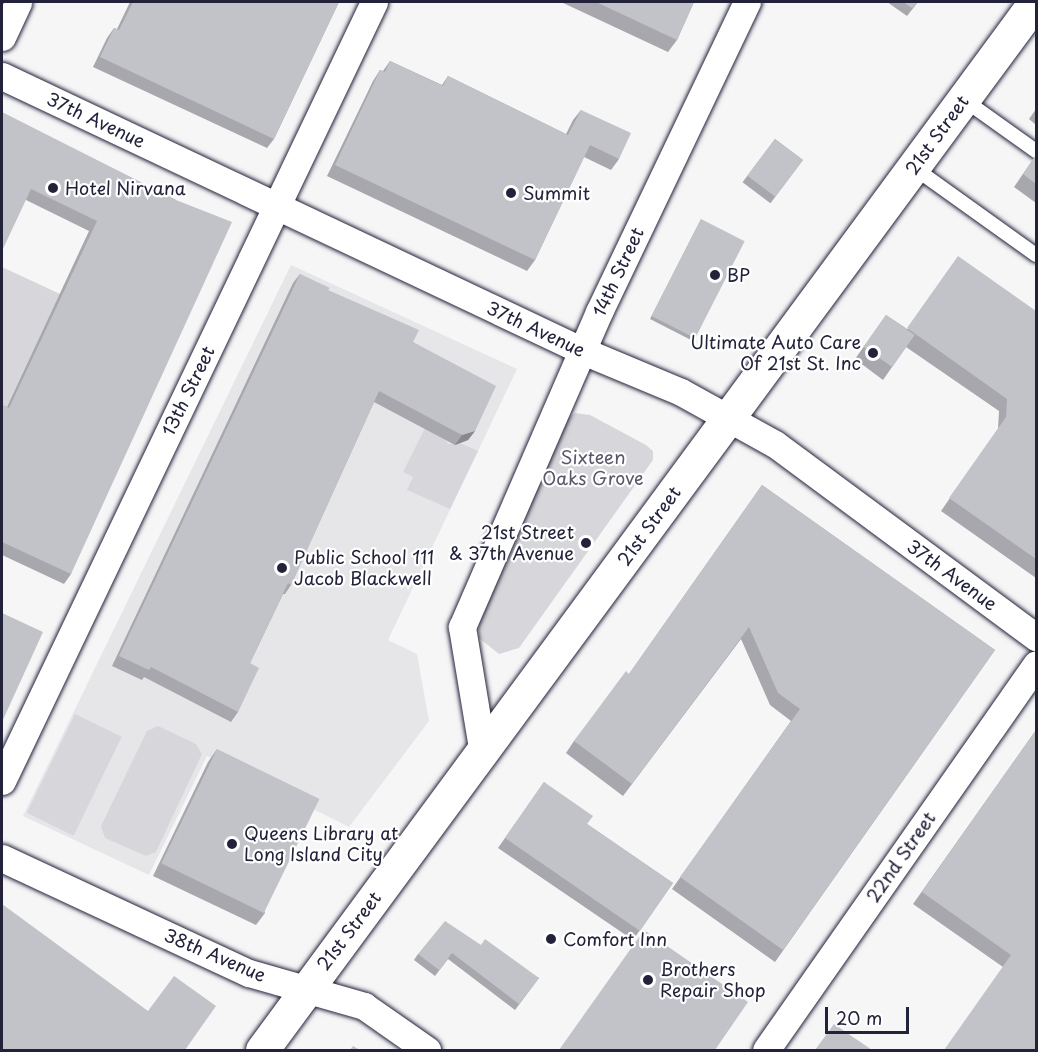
<!DOCTYPE html>
<style>
body{margin:0}
#map{position:relative;width:1038px;height:1052px;overflow:hidden;background:#f6f6f7;font-family:"Playpen Sans",sans-serif}
div>[style]{position:absolute}
[style*='--x']{left:calc(var(--x)*1px);top:calc(var(--y)*1px);width:calc(var(--w)*1px);rotate:calc(var(--a)*1deg)}
.built>*{inset:0;background:#e6e6e9}
.green>*{inset:0;background:#d7d7db;transform-origin:0 0}
.roads{filter:drop-shadow(0 0 2px #22223b) drop-shadow(0 0 2px #22223b)}
.service>*{height:14px;margin:-7px;padding:0 7px;transform-origin:7px;border-radius:7px;background:#fff}
.minor>*{height:27px;margin:-13.5px;padding:0 13.5px;transform-origin:13.5px;border-radius:13.5px;background:#fff}
.primary>*{height:33px;margin:-16.5px;padding:0 16.5px;transform-origin:16.5px;border-radius:16.5px;background:#fff}
.wall>*{inset:0;background:#a7a7ad;transform-origin:0 0}
.shaded-wall>*{inset:0;background:#88888d}
.building>*{inset:0;background:#c2c2c9;transform-origin:0 0}
.dots>*{width:16px;height:16px;translate:-50% -50%;box-sizing:border-box;border:3px solid #fff;border-radius:50%}
span{translate:-50% -50%;white-space:nowrap;text-align:center;line-height:1.15;-webkit-text-stroke:4.5px #fff;paint-order:stroke}
.street-label{font-size:18px;color:#22223b}
.poi-label{font-size:18px;color:#22223b}
.left{translate:0 -50%;text-align:left}
.right{translate:-100% -50%;text-align:right}
.park-label{font-size:18px;color:#58586b}
.frame{position:absolute;inset:0;border:3px solid #22223b;pointer-events:none}
.scale{position:absolute;left:825px;top:1007px;width:84px;height:27px;box-sizing:border-box;border:3px solid #22223b;border-top:0;padding-left:8px;font-size:18px;line-height:21px;white-space:nowrap;color:#22223b;-webkit-text-stroke:4px #fff;paint-order:stroke}
</style>
<div id="map">
<div class="built">
<i style="clip-path:polygon(291px 265px,517px 369px,388px 640px,417px 654px,429px 721px,349px 827px,207px 756px,149px 875px,23px 816px)"></i>
</div>
<div class="green">
<i style="clip-path:polygon(2px 267px,60px 294px,2px 418px)"></i>
<i style="clip-path:polygon(575px 413px,590px 415px,646px 445px,653px 451px,653px 460px,519px 648px,499px 654px,479px 638px,479px 623px,567px 420px)"></i>
<i style="clip-path:polygon(426px 426px,441px 433px,448px 444px,460px 443px,478px 451px,450px 509px,407px 490px,413px 477px,403px 472px)"></i>
<i style="left:75px;top:714px;width:52px;height:110px;rotate:26deg"></i>
<i style="clip-path:polygon(158px 726px,196px 744px,202px 754px,156px 852px,146px 856px,105px 838px,101px 826px,147px 731px)"></i>
</div>
<div class="roads">
<div class="service">
<i style="--x:963;--y:99;--w:90;--a:35.5"></i>
<i style="--x:913;--y:167;--w:151;--a:35.6"></i>
</div>
<div class="minor">
<i style="--x:2;--y:37;--w:38;--a:-65"></i>
<i style="--x:2;--y:76;--w:643;--a:25.33"></i>
<i style="--x:583;--y:351;--w:106;--a:22.7"></i>
<i style="--x:681;--y:392;--w:107;--a:29"></i>
<i style="--x:775;--y:444;--w:325;--a:36.5"></i>
<i style="--x:483;--y:754;--w:129;--a:-99.4"></i>
<i style="--x:462;--y:627;--w:344;--a:-66.5"></i>
<i style="--x:599;--y:312;--w:344;--a:-64.5"></i>
<i style="--x:2;--y:781;--w:863;--a:-64.47"></i>
<i style="--x:2;--y:858;--w:272;--a:25"></i>
<i style="--x:249;--y:973;--w:120;--a:16"></i>
<i style="--x:364;--y:1006;--w:77;--a:34.9"></i>
<i style="--x:766;--y:1050;--w:471;--a:-55"></i>
</div>
<div class="primary">
<i style="--x:262;--y:1050;--w:1302;--a:-53.59"></i>
</div>
</div>
<div class="wall">
<i style="clip-path:polygon(130px 2px,339px 2px,274px 139px,267px 148px,93px 67px,107px 38px,114px 28px,117px 29px)"></i>
<i style="clip-path:polygon(561px 2px,694px 2px,677px 40px,668px 52px)"></i>
<i style="clip-path:polygon(887px 2px,918px 2px,907px 16px)"></i>
<i style="clip-path:polygon(390px 61px,442px 85px,448px 76px,566px 134px,573px 120px,581px 110px,619px 159px,611px 170px,584px 157px,535px 260px,527px 271px,327px 176px,373px 81px,380px 70px,383px 71px)"></i>
<i style="clip-path:polygon(1036px 109px,1036px 125px,1029px 119px)"></i>
<i style="clip-path:polygon(2px 113px,176px 200px,71px 574px,64px 584px,2px 555px,2px 405px,7px 407px,89px 231px,26px 200px)"></i>
<i style="left:775px;top:139px;width:35px;height:54px;rotate:37deg"></i>
<i style="clip-path:polygon(1036px 155px,1036px 203px,1014px 187px)"></i>
<i style="clip-path:polygon(701px 219px,696px 338px,693px 341px,650px 319px)"></i>
<i style="clip-path:polygon(300px 274px,413px 342px,475px 431px,468px 440px,455px 445px,374px 402px,291px 585px,285px 594px,283px 594px,250px 663px,238px 712px,231px 722px,144px 677px,142px 680px,112px 666px,293px 283px)"></i>
<i style="clip-path:polygon(1036px 311px,1036px 578px,941px 511px,998px 429px,999px 411px,906px 347px,883px 380px,855px 359px,886px 315px,907px 329px)"></i>
<i style="clip-path:polygon(762px 485px,995px 650px,775px 962px,672px 889px,791px 721px,770px 705px,741px 639px,623px 796px,566px 753px,574px 741px,629px 674px)"></i>
<i style="clip-path:polygon(1036px 730px,1036px 1050px,1003px 967px,913px 904px)"></i>
<i style="clip-path:polygon(217px 749px,265px 913px,256px 925px,153px 876px,208px 762px)"></i>
<i style="clip-path:polygon(544px 782px,587px 824px,673px 883px,633px 940px,498px 848px)"></i>
<i style="clip-path:polygon(481px 945px,539px 978px,515px 1010px,448px 959px,435px 976px,414px 960px,418px 954px)"></i>
</div>
<div class="shaded-wall">
<i style="clip-path:polygon(475px 431px,468px 440px,455px 445px,462px 435px)"></i>
</div>
<div class="building">
<i style="clip-path:polygon(133px 2px,339px 2px,274px 139px,100px 57px,114px 28px,119px 30px)"></i>
<i style="clip-path:polygon(596px 2px,694px 2px,677px 40px)"></i>
<i style="clip-path:polygon(903px 2px,918px 2px,912px 8px)"></i>
<i style="clip-path:polygon(390px 61px,443px 86px,448px 76px,568px 135px,581px 110px,631px 133px,619px 159px,590px 145px,535px 260px,335px 165px,380px 70px,385px 72px)"></i>
<i style="clip-path:polygon(2px 112px,176px 200px,232px 222px,71px 574px,2px 542px,2px 405px,9px 408px,97px 221px,31px 189px,2px 251px)"></i>
<i style="left:775px;top:139px;width:35px;height:46px;rotate:37deg"></i>
<i style="clip-path:polygon(1036px 155px,1036px 184px,1023px 174px)"></i>
<i style="left:701px;top:219px;width:49px;height:109px;rotate:27deg"></i>
<i style="clip-path:polygon(958px 256px,1036px 311px,1036px 559px,949px 498px,1006px 417px,1007px 399px,907px 328px)"></i>
<i style="clip-path:polygon(300px 274px,330px 288px,328px 290px,419px 330px,413px 342px,496px 386px,475px 431px,462px 435px,379px 391px,291px 585px,288px 583px,250px 663px,259px 668px,238px 712px,151px 667px,149px 670px,119px 656px)"></i>
<i style="left:886px;top:315px;width:35px;height:39px;rotate:35deg"></i>
<i style="clip-path:polygon(762px 485px,995px 650px,783px 950px,680px 877px,800px 709px,778px 693px,749px 627px,632px 784px,574px 741px,626px 671px,629px 674px)"></i>
<i style="clip-path:polygon(2px 613px,43px 632px,2px 722px)"></i>
<i style="clip-path:polygon(1036px 730px,1036px 1050px,944px 1050px,1011px 955px,922px 892px)"></i>
<i style="left:217px;top:749px;width:114px;height:127px;rotate:26deg"></i>
<i style="clip-path:polygon(544px 782px,593px 816px,587px 824px,673px 883px,640px 931px,505px 838px)"></i>
<i style="clip-path:polygon(2px 904px,148px 1011px,174px 976px,216px 1006px,185px 1050px,2px 1050px)"></i>
<i style="clip-path:polygon(445px 921px,481px 945px,485px 939px,539px 978px,519px 1004px,452px 953px,439px 970px,418px 954px)"></i>
<i style="clip-path:polygon(644px 930px,748px 1002px,715px 1050px,559px 1050px)"></i>
<i style="clip-path:polygon(834px 1024px,872px 1050px,815px 1050px)"></i>
<i style="clip-path:polygon(353px 1046px,360px 1050px,350px 1050px)"></i>
</div>
<div class="dots">
<i style="left:53px;top:188px;background:#22223b"></i>
<i style="left:511px;top:193px;background:#22223b"></i>
<i style="left:715px;top:275px;background:#22223b"></i>
<i style="left:873px;top:353px;background:#22223b"></i>
<i style="left:586px;top:543px;background:#22223b"></i>
<i style="left:282px;top:568px;background:#22223b"></i>
<i style="left:232px;top:844px;background:#22223b"></i>
<i style="left:551px;top:939px;background:#22223b"></i>
<i style="left:648px;top:980px;background:#22223b"></i>
</div>
<div class="street-label">
<span style="left:96px;top:120px;rotate:25deg">37th Avenue</span>
<span style="left:937px;top:135px;rotate:-54deg">21st Street</span>
<span style="left:618px;top:272px;rotate:-65deg">14th Street</span>
<span style="left:536px;top:329px;rotate:25deg">37th Avenue</span>
<span style="left:188px;top:391px;rotate:-64deg">13th Street</span>
<span style="left:649px;top:526px;rotate:-54deg">21st Street</span>
<span style="left:952px;top:575px;rotate:36deg">37th Avenue</span>
<span style="left:901px;top:857px;rotate:-55deg">22nd Street</span>
<span style="left:349px;top:931px;rotate:-53deg">21st Street</span>
<span style="left:215px;top:955px;rotate:23deg">38th Avenue</span>
</div>
<div class="poi-label">
<span class="left" style="left:65px;top:188px">Hotel Nirvana</span>
<span class="left" style="left:523px;top:193px">Summit</span>
<span class="left" style="left:727px;top:275px">BP</span>
<span class="right" style="left:861px;top:353px">Ultimate Auto Care<br>Of 21st St. Inc</span>
<span class="right" style="left:574px;top:543px">21st Street<br>&amp; 37th Avenue</span>
<span class="left" style="left:294px;top:568px">Public School 111<br>Jacob Blackwell</span>
<span class="left" style="left:244px;top:844px">Queens Library at<br>Long Island City</span>
<span class="left" style="left:563px;top:939px">Comfort Inn</span>
<span class="left" style="left:660px;top:980px">Brothers<br>Repair Shop</span>
</div>
<div class="park-label">
<span style="left:593px;top:468px">Sixteen<br>Oaks Grove</span>
</div>
<div class="frame"></div>
<div class="scale">20 m</div>
</div>
